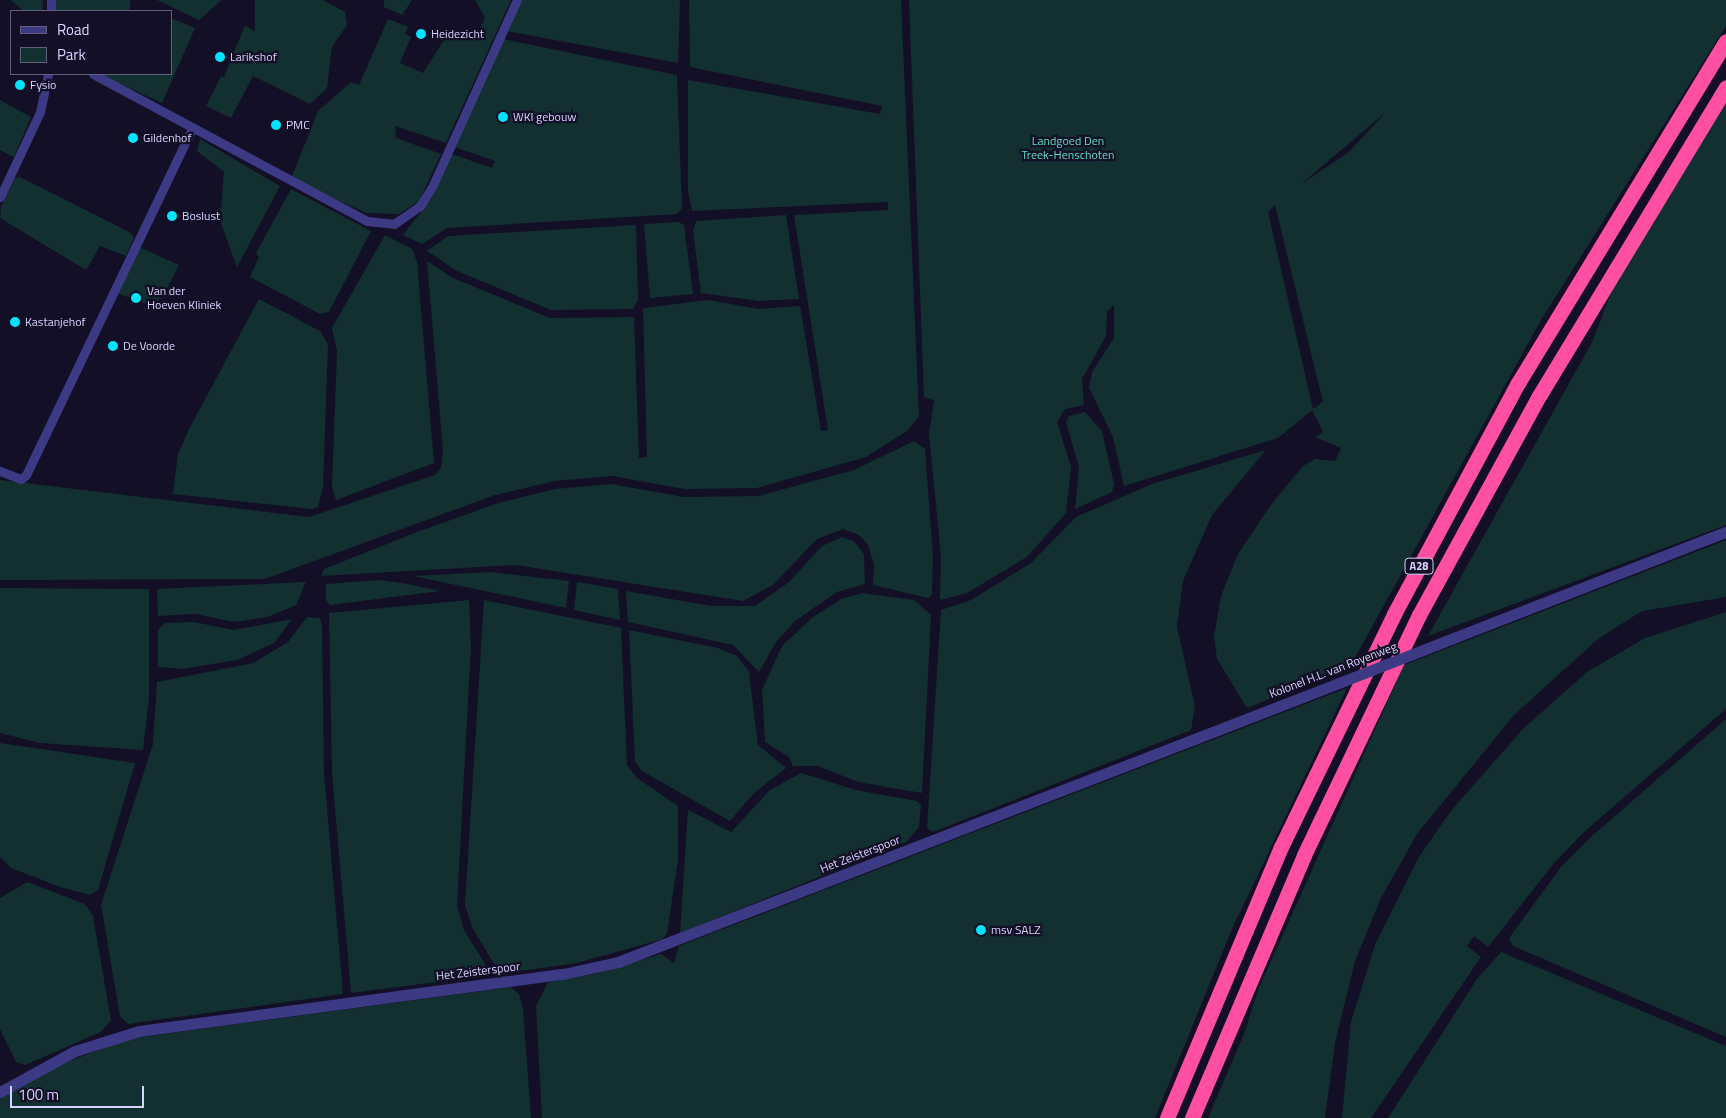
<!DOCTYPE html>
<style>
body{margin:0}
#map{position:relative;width:1726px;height:1118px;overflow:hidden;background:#130f26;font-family:"Titillium Web",sans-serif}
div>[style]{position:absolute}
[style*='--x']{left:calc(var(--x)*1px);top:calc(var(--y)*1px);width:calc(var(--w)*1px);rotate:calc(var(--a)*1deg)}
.green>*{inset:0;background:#12302f;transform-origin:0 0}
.minor>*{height:9px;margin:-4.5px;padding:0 4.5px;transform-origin:4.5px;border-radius:4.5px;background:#3d3a85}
.tertiary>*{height:11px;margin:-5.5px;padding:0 5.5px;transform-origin:5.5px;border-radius:5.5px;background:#3d3a85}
.motorway>*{height:15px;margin:-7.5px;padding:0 7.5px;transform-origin:7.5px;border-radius:7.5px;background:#ff4fa3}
.tertiary-bridge>*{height:11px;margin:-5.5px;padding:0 5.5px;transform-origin:5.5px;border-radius:5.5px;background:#3d3a85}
.dots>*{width:14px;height:14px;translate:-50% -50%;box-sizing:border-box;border:2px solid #130f26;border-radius:50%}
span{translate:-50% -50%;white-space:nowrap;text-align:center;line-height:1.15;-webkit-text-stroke:4.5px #130f26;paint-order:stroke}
.shield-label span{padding:1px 4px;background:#130f26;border:1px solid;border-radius:4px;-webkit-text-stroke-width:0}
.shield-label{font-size:11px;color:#d9d4ff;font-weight:700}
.poi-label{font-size:12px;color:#d9d4ff}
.left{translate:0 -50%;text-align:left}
.park-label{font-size:12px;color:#5fe0c0}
.street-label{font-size:12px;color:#d9d4ff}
.legend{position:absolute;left:10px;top:10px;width:162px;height:65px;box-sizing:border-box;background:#130f26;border:1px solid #625e7d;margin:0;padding:6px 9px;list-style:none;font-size:15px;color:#d9d4ff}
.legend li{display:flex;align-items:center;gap:10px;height:25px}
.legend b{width:25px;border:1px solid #625e7d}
.scale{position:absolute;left:10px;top:1086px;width:134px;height:22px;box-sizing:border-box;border:2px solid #d9d4ff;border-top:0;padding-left:6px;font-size:15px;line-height:18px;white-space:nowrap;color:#d9d4ff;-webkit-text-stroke:4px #130f26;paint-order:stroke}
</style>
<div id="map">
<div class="green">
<i style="clip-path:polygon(11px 0,43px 0,42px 11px,23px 11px)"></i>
<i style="left:55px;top:0;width:75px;height:11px"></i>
<i style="clip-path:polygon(157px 0,222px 0,199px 20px)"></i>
<i style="clip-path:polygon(255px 0,323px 0,345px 12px,347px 25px,332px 47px,327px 88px,310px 104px,253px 76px,231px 118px,206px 106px,221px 76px,224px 77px,245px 25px,255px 32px)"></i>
<i style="clip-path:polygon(384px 0,412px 0,402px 15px,384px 7px)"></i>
<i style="clip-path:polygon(475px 0,511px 0,446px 143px,395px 126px,396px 138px,441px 154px,419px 201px,399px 214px,366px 213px,291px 179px,318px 111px,351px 82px,359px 85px,388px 19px,408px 27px,405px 34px,411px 37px,400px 63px,423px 73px,446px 37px,476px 35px,485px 18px)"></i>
<i style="clip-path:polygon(521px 0,680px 0,678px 63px,507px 31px)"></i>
<i style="clip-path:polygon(689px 0,901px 0,919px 416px,907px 431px,866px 457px,757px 488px,685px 489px,612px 476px,554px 481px,495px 495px,265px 579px,0 580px,0 480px,309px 517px,435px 475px,441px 468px,443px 451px,427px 261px,453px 278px,550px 318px,634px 317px,639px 458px,647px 457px,643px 308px,708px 300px,759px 309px,800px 306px,821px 431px,828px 430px,794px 215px,888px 210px,888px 202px,692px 211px,688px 191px,688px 80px,880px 114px,882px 106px,690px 67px)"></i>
<i style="clip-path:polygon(evenodd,909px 0,1726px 0,1726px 26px,1541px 320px,1351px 665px,1247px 708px,1217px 659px,1214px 637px,1221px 596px,1238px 554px,1270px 506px,1303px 466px,1315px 459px,1335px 461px,1341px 448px,1315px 437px,1323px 432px,1312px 410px,1278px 438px,1124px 486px,1113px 437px,1089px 388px,1092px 372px,1114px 338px,1114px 305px,1107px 311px,1106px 336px,1082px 379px,1084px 405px,1065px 409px,1057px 422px,1071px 467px,1066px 513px,1027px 557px,967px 593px,940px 600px,941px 557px,929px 434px,934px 400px,924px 397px,909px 0,1385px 113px,1349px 152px,1301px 184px,1385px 113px,909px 0,1275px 205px,1323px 402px,1313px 409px,1268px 212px,1275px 205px)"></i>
<i style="clip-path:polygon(171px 18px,195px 28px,162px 103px,99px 74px,171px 74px)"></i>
<i style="clip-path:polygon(503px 39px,677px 75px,682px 208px,677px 214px,447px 228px,422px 244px,403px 235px,431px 199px,452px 154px,492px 168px,495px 161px,455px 147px)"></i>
<i style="clip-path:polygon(0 100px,31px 117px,14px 157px,0 150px)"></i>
<i style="clip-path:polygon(1726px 103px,1726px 525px,1428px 636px,1592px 342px,1613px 288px)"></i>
<i style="clip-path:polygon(200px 139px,280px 186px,237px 267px,220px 221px,224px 172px,197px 151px)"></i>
<i style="clip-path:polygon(20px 177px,131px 233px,134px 238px,126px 256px,100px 246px,86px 270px,0 218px,1px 207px,15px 178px)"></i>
<i style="clip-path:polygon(291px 189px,371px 231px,329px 312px,320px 314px,250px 277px,259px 257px,256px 253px)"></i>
<i style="clip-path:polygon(786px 215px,799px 299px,759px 301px,701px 293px,693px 231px,696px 221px)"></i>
<i style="clip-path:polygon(679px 222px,684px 225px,693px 294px,650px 298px,644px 224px)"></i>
<i style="clip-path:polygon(636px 225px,638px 300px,633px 309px,551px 310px,457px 271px,427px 251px,448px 236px)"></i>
<i style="clip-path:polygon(385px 235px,412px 249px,417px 262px,434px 463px,336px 500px,332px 487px,337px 351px,332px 328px)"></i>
<i style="clip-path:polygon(139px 247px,179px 265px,163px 296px,152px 306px,117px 293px)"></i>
<i style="clip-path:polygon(259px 299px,320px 331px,328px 344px,323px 488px,318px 507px,312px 509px,173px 494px,178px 454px,189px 429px)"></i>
<i style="clip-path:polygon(1085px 412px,1102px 431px,1114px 484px,1112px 492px,1075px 509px,1079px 467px,1066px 422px,1069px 416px)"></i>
<i style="clip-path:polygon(914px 441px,925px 449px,933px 557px,932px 595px,928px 598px,873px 585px,874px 565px,868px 545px,859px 535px,843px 529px,817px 539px,773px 585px,743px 601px,516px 565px,321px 576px,324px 569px,417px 532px,498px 503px,555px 489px,611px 484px,684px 497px,758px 496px,854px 470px)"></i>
<i style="clip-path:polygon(1266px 450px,1212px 515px,1183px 581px,1177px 627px,1195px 706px,1191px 730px,933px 832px,927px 828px,941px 610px,971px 600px,1031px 563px,1076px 517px,1152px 484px)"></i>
<i style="clip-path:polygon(842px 537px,854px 541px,864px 554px,865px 584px,837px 592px,795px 621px,776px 642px,759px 672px,733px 645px,628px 622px,626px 591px,711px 606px,755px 606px,789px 582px,822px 546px)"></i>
<i style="clip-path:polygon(1726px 540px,1726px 597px,1642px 611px,1598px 639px,1514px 715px,1417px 834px,1381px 898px,1355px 961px,1335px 1043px,1325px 1118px,1208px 1118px,1244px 1034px,1258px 990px,1404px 665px)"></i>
<i style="clip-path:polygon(491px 572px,569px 581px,566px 608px,413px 576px)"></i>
<i style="clip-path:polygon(379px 580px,408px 584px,440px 591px,330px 605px,326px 600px,326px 584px)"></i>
<i style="clip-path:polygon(306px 582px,296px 605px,268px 617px,234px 622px,196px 614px,158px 616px,157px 589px)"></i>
<i style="clip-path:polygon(577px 582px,618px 589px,620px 620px,574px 610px)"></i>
<i style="clip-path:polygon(0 588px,149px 589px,149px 698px,143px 750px,40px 743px,0 733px)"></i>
<i style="clip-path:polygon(862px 593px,914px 600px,931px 615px,922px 793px,858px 782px,818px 766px,793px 766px,789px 757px,765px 742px,762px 690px,782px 646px,813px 617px,841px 599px)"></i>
<i style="clip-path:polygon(469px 600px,471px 646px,457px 906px,464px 930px,492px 975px,351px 993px,332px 773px,329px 613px)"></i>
<i style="clip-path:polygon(484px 600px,621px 628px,627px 765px,637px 778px,678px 806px,678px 860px,667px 933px,663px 939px,577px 963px,500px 974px,472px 927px,465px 905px)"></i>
<i style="clip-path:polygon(1726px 612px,1726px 709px,1584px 832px,1555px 862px,1488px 947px,1474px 936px,1467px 946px,1481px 957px,1371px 1118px,1342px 1118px,1351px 1022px,1375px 945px,1419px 857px,1450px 812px,1523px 729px,1587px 672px,1645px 638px)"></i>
<i style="clip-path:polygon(307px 617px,320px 618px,322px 626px,324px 773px,343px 994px,128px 1024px,120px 1016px,101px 905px,153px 744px,157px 682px,253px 663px,288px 642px)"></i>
<i style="clip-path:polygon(292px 619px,274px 643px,237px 660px,182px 669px,158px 667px,158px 630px,165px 623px,194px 622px,234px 630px)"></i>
<i style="clip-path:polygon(629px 630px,718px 648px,737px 656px,749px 672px,758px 745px,786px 768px,754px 793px,730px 821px,642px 771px,635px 762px)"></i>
<i style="clip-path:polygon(1347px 688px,1232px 929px,1155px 1118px,542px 1118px,536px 1006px,548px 982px,599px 973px,661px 954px,674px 963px,679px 946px)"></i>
<i style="clip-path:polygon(1726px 719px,1726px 1037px,1513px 946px,1509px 938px,1561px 867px,1590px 838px)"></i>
<i style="clip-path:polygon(0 743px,135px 763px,98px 890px,90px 895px,60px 887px,11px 868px,0 857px)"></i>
<i style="clip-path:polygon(801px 773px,856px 790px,917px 801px,921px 805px,919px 827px,906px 842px,680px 933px,688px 810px,731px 832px,770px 790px)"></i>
<i style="clip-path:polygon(27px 882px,85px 904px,93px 916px,111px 1020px,101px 1032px,25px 1065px,16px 1062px,0 1029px,0 898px)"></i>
<i style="clip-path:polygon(1501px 952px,1726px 1046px,1726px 1118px,1388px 1118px,1477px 979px)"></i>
<i style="clip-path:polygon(511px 987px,519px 994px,523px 1009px,531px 1118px,0 1118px,0 1098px,35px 1074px,128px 1039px)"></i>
</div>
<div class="minor">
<i style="--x:51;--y:0;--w:11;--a:90"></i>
<i style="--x:93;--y:74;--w:311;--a:28.2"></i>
<i style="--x:367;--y:221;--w:27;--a:6"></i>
<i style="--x:394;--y:224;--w:32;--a:-35"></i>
<i style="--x:420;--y:206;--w:22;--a:-58"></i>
<i style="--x:432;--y:187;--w:205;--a:-65.6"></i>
<i style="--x:0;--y:197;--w:94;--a:-64.8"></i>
<i style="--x:40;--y:112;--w:39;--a:-78"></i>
<i style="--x:0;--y:471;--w:22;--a:21"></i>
<i style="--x:21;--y:479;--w:6;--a:-39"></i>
<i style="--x:26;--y:475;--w:382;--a:-64.4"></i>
</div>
<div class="tertiary">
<i style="--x:1456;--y:637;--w:290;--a:-21.3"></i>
<i style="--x:0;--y:1092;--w:85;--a:-28.7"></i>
<i style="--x:75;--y:1051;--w:67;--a:-17.4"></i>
<i style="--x:139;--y:1031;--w:428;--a:-7.7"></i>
<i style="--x:563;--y:974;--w:56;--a:-12.3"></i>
<i style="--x:618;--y:962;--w:734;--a:-21.15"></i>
</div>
<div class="motorway">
<i style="--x:1167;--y:1118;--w:294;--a:-67.2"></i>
<i style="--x:1281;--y:847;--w:259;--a:-64.1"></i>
<i style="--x:1394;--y:614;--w:262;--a:-61.8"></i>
<i style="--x:1518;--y:383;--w:400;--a:-58.7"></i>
<i style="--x:1192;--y:1118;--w:286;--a:-66.9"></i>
<i style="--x:1304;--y:855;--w:266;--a:-64.4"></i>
<i style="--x:1419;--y:615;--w:250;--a:-61.3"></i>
<i style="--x:1539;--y:396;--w:361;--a:-58.8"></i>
</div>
<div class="tertiary-bridge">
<i style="--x:1303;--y:697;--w:164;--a:-21.4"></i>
</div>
<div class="dots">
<i style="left:421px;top:34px;background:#00e5ff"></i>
<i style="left:220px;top:57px;background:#00e5ff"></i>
<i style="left:20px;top:85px;background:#00e5ff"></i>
<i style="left:503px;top:117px;background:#00e5ff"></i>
<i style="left:276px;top:125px;background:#00e5ff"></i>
<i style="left:133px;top:138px;background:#00e5ff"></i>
<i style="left:172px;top:216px;background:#00e5ff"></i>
<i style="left:136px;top:298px;background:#00e5ff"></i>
<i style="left:15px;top:322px;background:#00e5ff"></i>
<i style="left:113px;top:346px;background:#00e5ff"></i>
<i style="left:981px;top:930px;background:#00e5ff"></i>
</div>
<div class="shield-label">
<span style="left:1419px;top:566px">A28</span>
</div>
<div class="poi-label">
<span class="left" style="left:431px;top:34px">Heidezicht</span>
<span class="left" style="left:230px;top:57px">Larikshof</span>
<span class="left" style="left:30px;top:85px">Fysio</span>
<span class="left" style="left:513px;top:117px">WKI gebouw</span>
<span class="left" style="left:286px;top:125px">PMC</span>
<span class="left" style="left:143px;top:138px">Gildenhof</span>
<span class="left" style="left:182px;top:216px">Boslust</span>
<span class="left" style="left:147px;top:298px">Van der<br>Hoeven Kliniek</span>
<span class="left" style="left:25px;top:322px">Kastanjehof</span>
<span class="left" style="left:123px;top:346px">De Voorde</span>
<span class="left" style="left:991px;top:930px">msv SALZ</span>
</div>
<div class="park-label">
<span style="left:1068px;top:148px">Landgoed Den<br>Treek-Henschoten</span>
</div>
<div class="street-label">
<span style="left:1333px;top:670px;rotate:-21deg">Kolonel H.L. van Royenweg</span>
<span style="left:860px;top:854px;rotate:-21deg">Het Zeisterspoor</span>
<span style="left:478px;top:971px;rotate:-7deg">Het Zeisterspoor</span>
</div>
<ul class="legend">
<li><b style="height:6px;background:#3d3a85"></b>Road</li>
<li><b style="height:14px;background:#12302f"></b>Park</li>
</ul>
<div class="scale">100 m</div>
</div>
